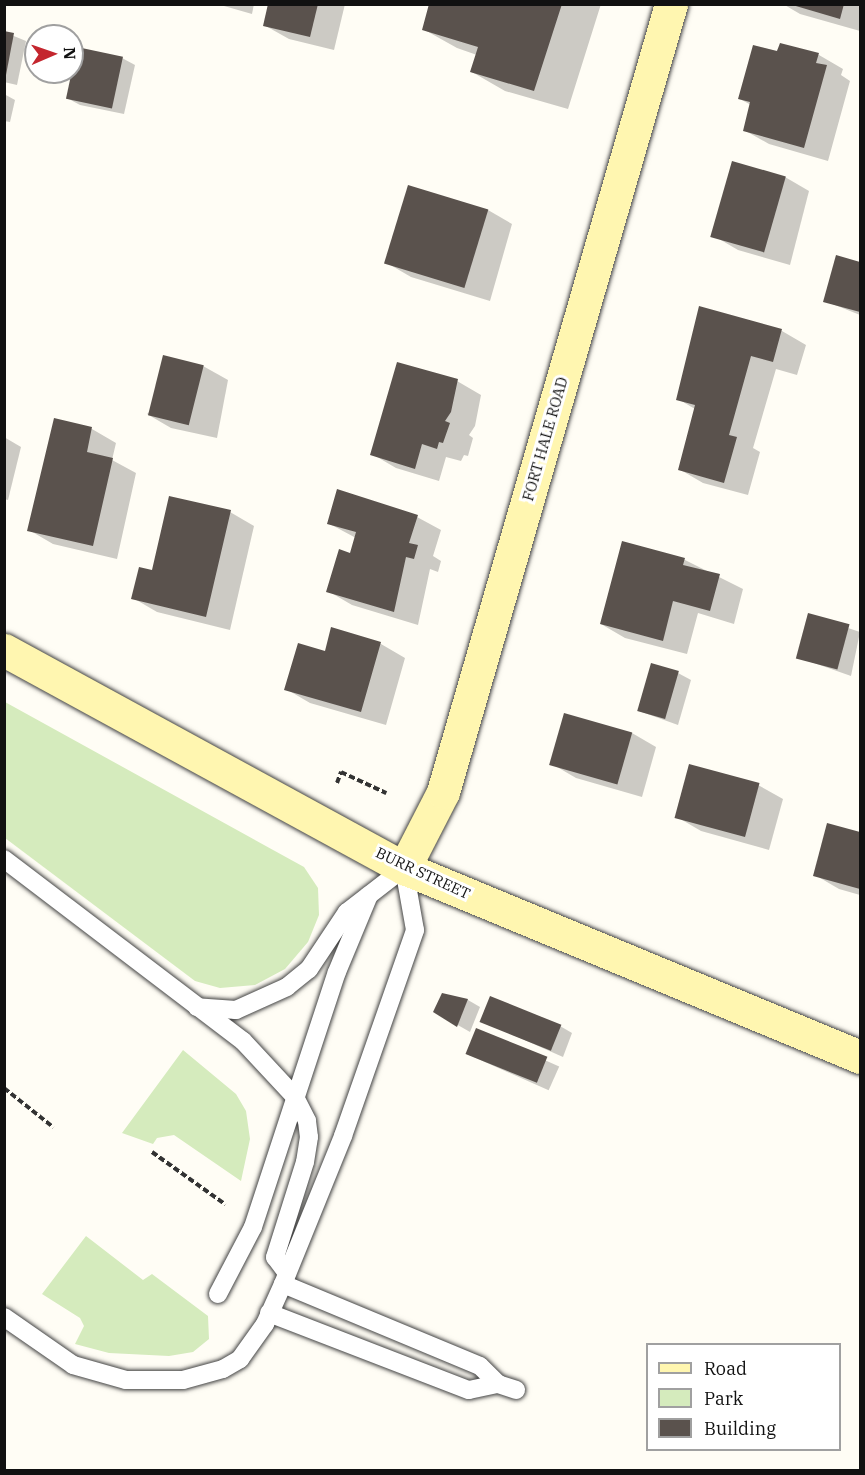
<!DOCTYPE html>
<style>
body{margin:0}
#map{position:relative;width:865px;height:1475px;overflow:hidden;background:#fffdf5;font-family:"IBM Plex Serif",serif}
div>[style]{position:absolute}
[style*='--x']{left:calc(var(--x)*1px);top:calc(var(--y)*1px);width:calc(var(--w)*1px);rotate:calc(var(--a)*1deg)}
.green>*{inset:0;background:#d5ebbd}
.shadow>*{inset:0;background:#0003;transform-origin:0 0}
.building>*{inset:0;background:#5a524d;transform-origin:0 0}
.path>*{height:4px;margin-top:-2px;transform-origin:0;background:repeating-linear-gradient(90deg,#333 0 6px,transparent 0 9px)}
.roads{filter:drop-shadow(0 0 2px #444) drop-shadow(0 0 2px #444)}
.lane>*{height:18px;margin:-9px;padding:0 9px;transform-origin:9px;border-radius:9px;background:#fff}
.secondary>*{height:33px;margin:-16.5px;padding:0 16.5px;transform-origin:16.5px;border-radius:16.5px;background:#fff6b0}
span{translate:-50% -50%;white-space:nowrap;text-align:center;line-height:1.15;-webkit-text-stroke:6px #fff;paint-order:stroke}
.street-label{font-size:15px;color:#111}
.frame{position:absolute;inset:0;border:6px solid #111;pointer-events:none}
.legend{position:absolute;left:646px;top:1343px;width:195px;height:108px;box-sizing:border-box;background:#fff;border:2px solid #a0a0a0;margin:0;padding:8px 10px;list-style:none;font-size:18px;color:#111}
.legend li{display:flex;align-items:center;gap:12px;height:30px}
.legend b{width:30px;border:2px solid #a0a0a0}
.north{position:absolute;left:24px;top:24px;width:60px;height:60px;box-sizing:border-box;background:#fff;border:2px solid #a0a0a0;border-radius:50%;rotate:88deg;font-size:16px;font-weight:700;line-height:24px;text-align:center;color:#111}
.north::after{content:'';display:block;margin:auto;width:21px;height:27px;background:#c4262e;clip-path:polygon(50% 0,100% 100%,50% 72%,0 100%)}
</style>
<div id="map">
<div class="green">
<i style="clip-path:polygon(5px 702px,304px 867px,318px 888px,319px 915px,308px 942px,285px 969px,255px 985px,220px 988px,195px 981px,5px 838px)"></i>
<i style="clip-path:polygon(183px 1050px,236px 1094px,246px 1111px,250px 1139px,241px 1181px,174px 1135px,157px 1138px,153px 1144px,122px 1133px)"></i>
<i style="clip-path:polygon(86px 1236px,143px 1280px,152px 1274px,208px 1316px,209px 1339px,193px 1352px,169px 1356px,109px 1353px,75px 1344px,84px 1326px,80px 1318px,42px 1294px)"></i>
</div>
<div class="shadow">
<i style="clip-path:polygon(217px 4px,254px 4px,252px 14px)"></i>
<i style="clip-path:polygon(269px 4px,345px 4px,334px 50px,289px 39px,264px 25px)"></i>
<i style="clip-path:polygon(431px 4px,601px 4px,568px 109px,505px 91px,472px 72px,477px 55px,457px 48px,423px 29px)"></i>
<i style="clip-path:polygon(783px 4px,860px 4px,860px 31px,800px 14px)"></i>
<i style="clip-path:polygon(4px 32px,26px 41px,17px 85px,4px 82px)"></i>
<i style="clip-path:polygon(781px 45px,819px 55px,843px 69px,841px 75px,850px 81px,828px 161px,769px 144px,744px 130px,751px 105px,740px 99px)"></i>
<i style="clip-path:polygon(122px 58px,135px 65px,124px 114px,80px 105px,67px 98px)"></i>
<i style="clip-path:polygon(4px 94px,15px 100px,10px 122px,4px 121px)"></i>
<i style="clip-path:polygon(785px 177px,809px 191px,790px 265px,738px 250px,714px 236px)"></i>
<i style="clip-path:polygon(488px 210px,512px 224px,490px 301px,411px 277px,387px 263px)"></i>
<i style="clip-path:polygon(837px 257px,860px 263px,860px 315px,825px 301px)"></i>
<i style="clip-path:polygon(700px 308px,782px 331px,806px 345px,797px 375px,776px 369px,753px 448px,760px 452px,748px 495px,703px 483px,679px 469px,695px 409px,678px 399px)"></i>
<i style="clip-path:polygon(203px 366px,228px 380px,217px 438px,171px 428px,147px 414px)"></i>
<i style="clip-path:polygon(457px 381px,481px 395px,475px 426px,469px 435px,473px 438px,468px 456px,464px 455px,461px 461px,446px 457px,439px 481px,396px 468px,372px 454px)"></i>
<i style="clip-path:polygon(55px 420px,92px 429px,116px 443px,112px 460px,136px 473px,117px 559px,53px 544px,29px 530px)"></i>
<i style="clip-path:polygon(4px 437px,21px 447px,8px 500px,4px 499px)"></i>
<i style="clip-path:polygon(230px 512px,254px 526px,230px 630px,157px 612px,133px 598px,153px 572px)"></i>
<i style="clip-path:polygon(417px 517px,441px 530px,433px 556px,441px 561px,438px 572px,430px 569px,418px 625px,352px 605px,328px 591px,351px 554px,356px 538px,328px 523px)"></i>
<i style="clip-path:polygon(623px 543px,685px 560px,743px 589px,734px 624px,698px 613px,687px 654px,625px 638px,601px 624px)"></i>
<i style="clip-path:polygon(809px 615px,860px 632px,851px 676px,797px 657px)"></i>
<i style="clip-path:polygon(332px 629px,381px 644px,405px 658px,386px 725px,310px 703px,286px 689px,326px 653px)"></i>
<i style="clip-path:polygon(678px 673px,691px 680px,678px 725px,639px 711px)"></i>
<i style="clip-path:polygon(632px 733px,656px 747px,642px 797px,576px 778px,552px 764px)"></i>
<i style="clip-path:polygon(758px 785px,783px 799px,769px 850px,701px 831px,677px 817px)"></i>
<i style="clip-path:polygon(828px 825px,860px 834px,860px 895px,839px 889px,815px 875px)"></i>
<i style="clip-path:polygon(443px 995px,468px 1000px,480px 1007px,470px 1032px,435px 1012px)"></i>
<i style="clip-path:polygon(481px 1021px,560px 1026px,572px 1033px,563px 1057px)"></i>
<i style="left:477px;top:1030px;width:90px;height:26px;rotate:24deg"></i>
</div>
<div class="building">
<i style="clip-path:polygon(268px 4px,318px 4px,310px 37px,263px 26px)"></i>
<i style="clip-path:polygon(429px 4px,562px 4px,534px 91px,470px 72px,478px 47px,422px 30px)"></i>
<i style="clip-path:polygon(789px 4px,844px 4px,840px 19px)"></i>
<i style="clip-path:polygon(4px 31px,14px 33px,6px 75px,4px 75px)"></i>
<i style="clip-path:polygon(780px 43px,819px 53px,816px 63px,827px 65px,804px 148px,743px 131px,750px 102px,738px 99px,753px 45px,777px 51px)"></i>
<i style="left:77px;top:47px;width:47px;height:53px;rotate:12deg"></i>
<i style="left:732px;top:161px;width:56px;height:79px;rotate:16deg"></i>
<i style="left:408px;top:185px;width:84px;height:82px;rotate:17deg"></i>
<i style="clip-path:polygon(836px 255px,860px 262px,860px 312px,823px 302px)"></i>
<i style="clip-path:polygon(699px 306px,782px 329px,773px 362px,751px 356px,729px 435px,737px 437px,724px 483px,678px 470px,695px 405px,676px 400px)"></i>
<i style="left:163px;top:355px;width:42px;height:62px;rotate:14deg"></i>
<i style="clip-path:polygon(397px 362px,458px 379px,451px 412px,445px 421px,450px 423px,443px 443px,439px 442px,437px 449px,422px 444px,415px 469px,370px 455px)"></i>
<i style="clip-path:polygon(54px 418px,92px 427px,87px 452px,113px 458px,93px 546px,27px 531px)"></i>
<i style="clip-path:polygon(337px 489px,418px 515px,409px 543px,418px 545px,414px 559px,406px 557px,394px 612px,326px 592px,339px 549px,350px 553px,356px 532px,327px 524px)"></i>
<i style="clip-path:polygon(169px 496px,231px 510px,206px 617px,131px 599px,139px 567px,152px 570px)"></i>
<i style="clip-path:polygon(622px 541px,685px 558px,683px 565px,720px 574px,710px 611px,673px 601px,663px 641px,600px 624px)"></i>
<i style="left:808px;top:613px;width:43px;height:47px;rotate:15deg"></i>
<i style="clip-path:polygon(331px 627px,381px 642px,361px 712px,284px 690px,298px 643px,325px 651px)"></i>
<i style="left:651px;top:663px;width:29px;height:50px;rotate:16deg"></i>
<i style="left:564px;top:713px;width:71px;height:54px;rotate:16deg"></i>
<i style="left:689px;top:764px;width:73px;height:56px;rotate:15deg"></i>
<i style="clip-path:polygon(827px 823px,860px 832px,860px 889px,813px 876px)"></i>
<i style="clip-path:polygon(442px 993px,468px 999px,457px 1027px,433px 1012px)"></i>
<i style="left:490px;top:996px;width:77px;height:28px;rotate:22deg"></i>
<i style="left:476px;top:1028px;width:77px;height:28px;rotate:22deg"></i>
</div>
<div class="path">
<i style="--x:337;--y:783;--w:12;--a:-70"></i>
<i style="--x:341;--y:772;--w:50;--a:25"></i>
<i style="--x:4;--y:1088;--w:63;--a:38.5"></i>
<i style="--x:152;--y:1152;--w:90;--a:35.5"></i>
</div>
<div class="roads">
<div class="lane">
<i style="--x:4;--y:859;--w:300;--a:37.3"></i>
<i style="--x:243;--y:1041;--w:76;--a:47.1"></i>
<i style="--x:295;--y:1097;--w:27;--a:63"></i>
<i style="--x:307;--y:1121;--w:16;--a:83"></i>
<i style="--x:309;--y:1137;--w:25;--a:99"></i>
<i style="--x:305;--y:1162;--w:100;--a:107.5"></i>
<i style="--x:275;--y:1257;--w:20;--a:53"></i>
<i style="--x:283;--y:1284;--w:213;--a:22.6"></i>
<i style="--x:480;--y:1366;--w:25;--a:45"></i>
<i style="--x:498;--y:1384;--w:19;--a:18"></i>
<i style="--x:218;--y:1294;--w:76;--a:-62.4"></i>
<i style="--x:253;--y:1227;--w:268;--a:-71.8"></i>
<i style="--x:337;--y:972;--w:83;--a:-67.4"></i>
<i style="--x:269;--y:1313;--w:214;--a:21.1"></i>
<i style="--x:469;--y:1390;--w:30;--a:-12"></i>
<i style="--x:4;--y:1317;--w:84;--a:34.8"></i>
<i style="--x:73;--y:1365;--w:55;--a:15.8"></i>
<i style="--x:126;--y:1380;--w:57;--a:0"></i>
<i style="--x:183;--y:1380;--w:41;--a:-15.4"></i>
<i style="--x:223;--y:1369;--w:20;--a:-30"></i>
<i style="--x:240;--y:1359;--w:43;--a:-54.5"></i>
<i style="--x:265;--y:1324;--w:44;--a:-65.8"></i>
<i style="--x:283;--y:1284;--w:160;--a:-67.9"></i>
<i style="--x:343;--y:1136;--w:218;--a:-70.7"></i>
<i style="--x:415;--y:930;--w:63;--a:-100.1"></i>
<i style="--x:404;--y:868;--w:72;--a:142.3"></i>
<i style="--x:347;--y:912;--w:69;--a:123.7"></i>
<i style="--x:309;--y:969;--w:28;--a:141"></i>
<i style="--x:287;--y:987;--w:56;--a:155.7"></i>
<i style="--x:236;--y:1010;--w:39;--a:-176"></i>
</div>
<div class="secondary">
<i style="--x:4;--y:650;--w:456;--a:28.6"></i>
<i style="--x:404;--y:868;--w:494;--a:22.5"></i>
<i style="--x:404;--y:868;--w:85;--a:-62.8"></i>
<i style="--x:443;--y:792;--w:820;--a:-73.86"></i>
</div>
</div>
<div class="street-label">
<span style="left:545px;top:439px;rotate:-74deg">FORT HALE ROAD</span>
<span style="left:423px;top:873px;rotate:25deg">BURR STREET</span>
</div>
<div class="frame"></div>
<ul class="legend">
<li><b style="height:8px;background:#fff6b0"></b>Road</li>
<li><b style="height:16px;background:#d5ebbd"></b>Park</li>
<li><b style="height:16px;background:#5a524d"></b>Building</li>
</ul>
<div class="north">N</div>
</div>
